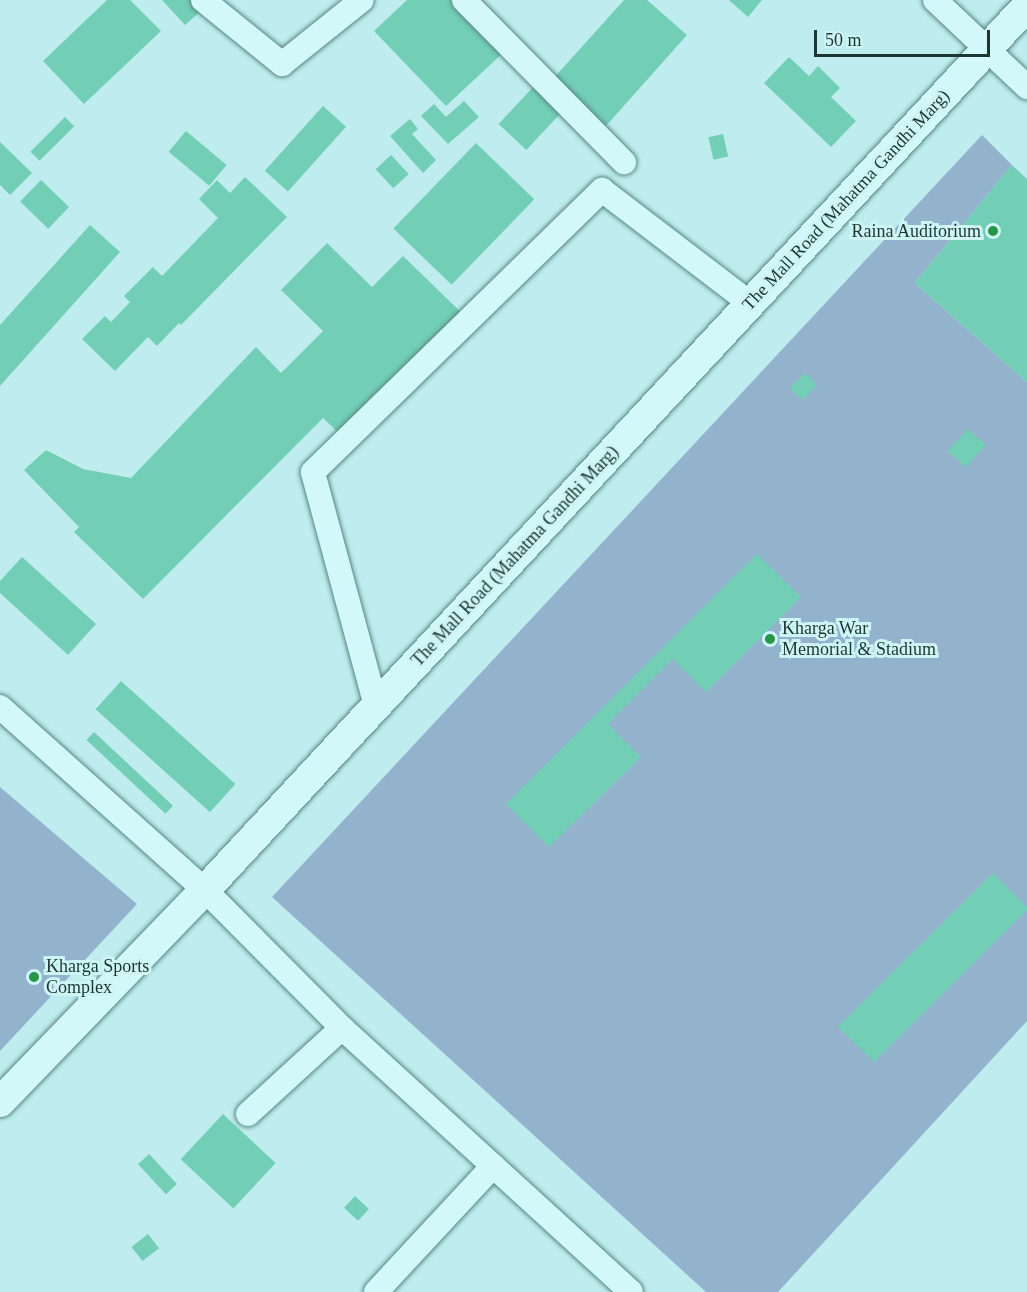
<!DOCTYPE html>
<style>
body{margin:0}
#map{position:relative;width:1027px;height:1292px;overflow:hidden;background:#bfedef;font-family:"Times New Roman",serif}
div>[style]{position:absolute}
[style*='--x']{left:calc(var(--x)*1px);top:calc(var(--y)*1px);width:calc(var(--w)*1px);rotate:calc(var(--a)*1deg)}
.green>*{inset:0;background:#93b3cd}
.building>*{inset:0;background:#73ceb6;transform-origin:0 0}
.roads{filter:drop-shadow(0 0 2px #578780) drop-shadow(0 0 2px #578780)}
.minor>*{height:24px;margin:-12px;padding:0 12px;transform-origin:12px;border-radius:12px;background:#d2f8f9}
.tertiary>*{height:30px;margin:-15px;padding:0 15px;transform-origin:15px;border-radius:15px;background:#d2f8f9}
.dots>*{width:16px;height:16px;translate:-50% -50%;box-sizing:border-box;border:3px solid #cef5f6;border-radius:50%}
span{translate:-50% -50%;white-space:nowrap;text-align:center;line-height:1.15;-webkit-text-stroke:6px #cef5f6;paint-order:stroke}
.street-label{font-size:18px;color:#1c3631}
.poi-label{font-size:18px;color:#1c3631}
.right{translate:-100% -50%;text-align:right}
.left{translate:0 -50%;text-align:left}
.scale{position:absolute;left:814px;top:30px;width:176px;height:27px;box-sizing:border-box;border:3px solid #1c3631;border-top:0;padding-left:8px;font-size:18px;line-height:21px;white-space:nowrap;color:#1c3631;-webkit-text-stroke:4px #cef5f6;paint-order:stroke}
</style>
<div id="map">
<div class="green">
<i style="clip-path:polygon(982px 135px,1012px 165px,915px 283px,1027px 382px,1027px 1021px,778px 1292px,706px 1292px,272px 897px)"></i>
<i style="clip-path:polygon(0 787px,137px 904px,0 1051px)"></i>
</div>
<div class="building">
<i style="clip-path:polygon(107px 0,130px 0,161px 31px,84px 104px,43px 61px)"></i>
<i style="clip-path:polygon(162px 0,207px 0,210px 3px,185px 25px)"></i>
<i style="clip-path:polygon(407px 0,456px 0,505px 51px,446px 106px,374px 31px)"></i>
<i style="clip-path:polygon(624px 0,647px 0,687px 35px,605px 127px,552px 80px)"></i>
<i style="clip-path:polygon(729px 0,762px 0,748px 17px)"></i>
<i style="clip-path:polygon(789px 57px,809px 76px,818px 66px,840px 88px,831px 97px,856px 121px,831px 147px,764px 83px)"></i>
<i style="left:534px;top:86px;width:38px;height:52px;rotate:43deg"></i>
<i style="clip-path:polygon(464px 101px,479px 117px,448px 144px,421px 116px,434px 104px,446px 117px)"></i>
<i style="left:323px;top:106px;width:31px;height:87px;rotate:42deg"></i>
<i style="left:65px;top:117px;width:13px;height:49px;rotate:45deg"></i>
<i style="clip-path:polygon(410px 119px,418px 129px,412px 134px,436px 160px,423px 173px,390px 136px)"></i>
<i style="left:186px;top:131px;width:53px;height:27px;rotate:40deg"></i>
<i style="left:723px;top:134px;width:23px;height:15px;rotate:77deg"></i>
<i style="clip-path:polygon(0 142px,32px 173px,10px 195px,0 185px)"></i>
<i style="left:476px;top:143px;width:81px;height:119px;rotate:44deg"></i>
<i style="left:391px;top:155px;width:26px;height:21px;rotate:47deg"></i>
<i style="clip-path:polygon(1012px 165px,1027px 179px,1027px 382px,915px 283px)"></i>
<i style="clip-path:polygon(245px 177px,287px 217px,181px 325px,179px 323px,157px 346px,148px 337px,115px 371px,82px 339px,105px 316px,111px 322px,130px 302px,124px 296px,153px 267px,162px 276px,218px 218px,199px 199px,217px 180px,230px 193px)"></i>
<i style="left:41px;top:180px;width:39px;height:30px;rotate:44deg"></i>
<i style="clip-path:polygon(90px 225px,120px 252px,0 386px,0 325px)"></i>
<i style="clip-path:polygon(327px 243px,372px 287px,403px 256px,468px 319px,347px 441px,323px 418px,143px 599px,74px 532px,79px 527px,24px 470px,46px 450px,83px 469px,131px 478px,256px 347px,281px 373px,323px 331px,281px 290px)"></i>
<i style="left:805px;top:373px;width:17px;height:21px;rotate:45deg"></i>
<i style="left:968px;top:429px;width:24px;height:30px;rotate:42deg"></i>
<i style="clip-path:polygon(757px 554px,801px 597px,706px 692px,673px 659px,608px 724px,641px 757px,549px 847px,506px 804px)"></i>
<i style="clip-path:polygon(22px 557px,96px 624px,68px 655px,0 593px,0 581px)"></i>
<i style="left:121px;top:681px;width:154px;height:38px;rotate:42deg"></i>
<i style="left:94px;top:732px;width:108px;height:11px;rotate:43deg"></i>
<i style="clip-path:polygon(993px 873px,1027px 907px,1027px 910px,874px 1062px,838px 1027px)"></i>
<i style="left:223px;top:1114px;width:72px;height:62px;rotate:43deg"></i>
<i style="left:149px;top:1154px;width:41px;height:15px;rotate:47deg"></i>
<i style="left:355px;top:1196px;width:19px;height:16px;rotate:43deg"></i>
<i style="left:148px;top:1234px;width:18px;height:21px;rotate:52deg"></i>
</div>
<div class="roads">
<div class="minor">
<i style="--x:203;--y:0;--w:102;--a:39"></i>
<i style="--x:282;--y:64;--w:102;--a:-38.7"></i>
<i style="--x:464;--y:0;--w:228;--a:45.4"></i>
<i style="--x:935;--y:0;--w:127;--a:43.4"></i>
<i style="--x:376;--y:706;--w:242;--a:-105.1"></i>
<i style="--x:313;--y:472;--w:404;--a:-44.3"></i>
<i style="--x:602;--y:190;--w:186;--a:37.4"></i>
<i style="--x:0;--y:707;--w:275;--a:41.8"></i>
<i style="--x:205;--y:890;--w:194;--a:45.2"></i>
<i style="--x:342;--y:1028;--w:391;--a:42.4"></i>
<i style="--x:248;--y:1114;--w:127;--a:-42.5"></i>
<i style="--x:376;--y:1292;--w:172;--a:-47.1"></i>
</div>
<div class="tertiary">
<i style="--x:0;--y:1102;--w:295;--a:-46"></i>
<i style="--x:205;--y:890;--w:1207;--a:-47.08"></i>
</div>
</div>
<div class="dots">
<i style="left:993px;top:231px;background:#269749"></i>
<i style="left:770px;top:639px;background:#269749"></i>
<i style="left:34px;top:977px;background:#269749"></i>
</div>
<div class="street-label">
<span style="left:846px;top:200px;rotate:-47deg">The Mall Road (Mahatma Gandhi Marg)</span>
<span style="left:515px;top:556px;rotate:-47deg">The Mall Road (Mahatma Gandhi Marg)</span>
</div>
<div class="poi-label">
<span class="right" style="left:981px;top:231px">Raina Auditorium</span>
<span class="left" style="left:782px;top:639px">Kharga War<br>Memorial &amp; Stadium</span>
<span class="left" style="left:46px;top:977px">Kharga Sports<br>Complex</span>
</div>
<div class="scale">50 m</div>
</div>
